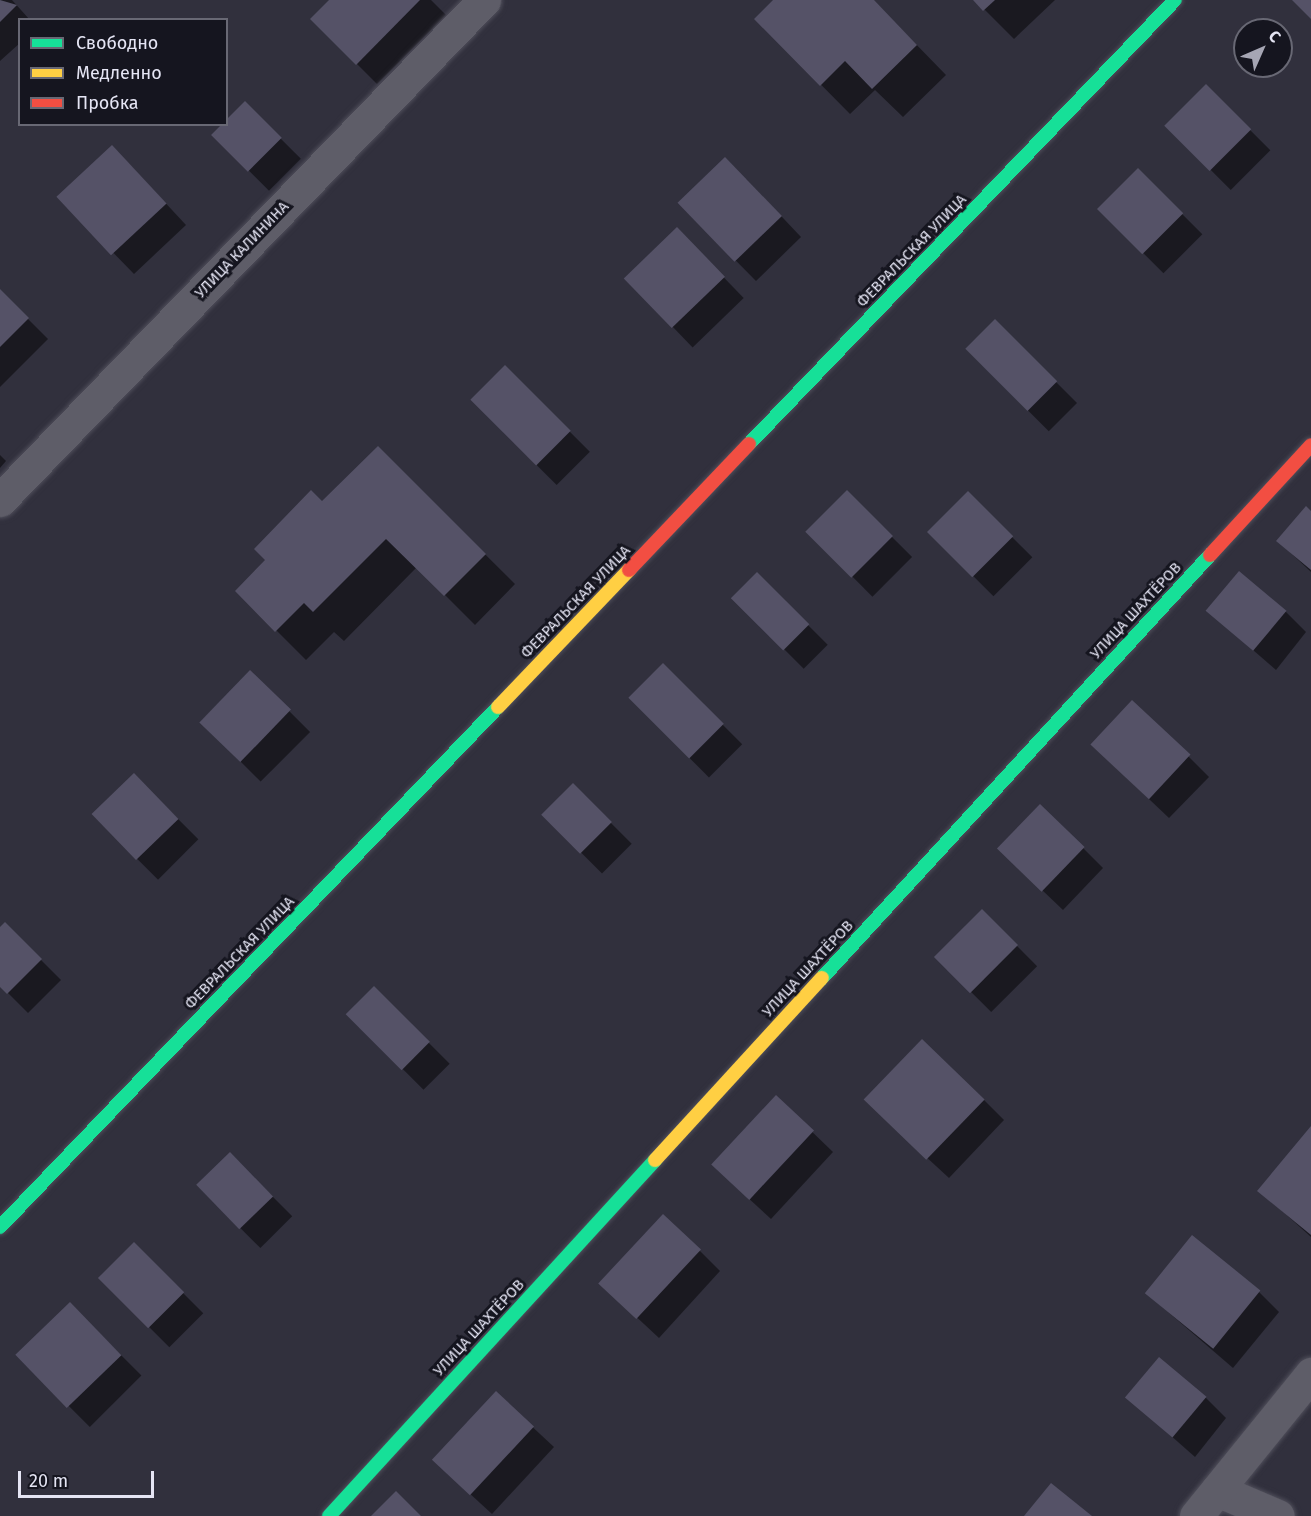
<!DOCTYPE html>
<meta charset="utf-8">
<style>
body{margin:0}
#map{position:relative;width:1311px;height:1516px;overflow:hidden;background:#31303d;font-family:"Fira Sans",sans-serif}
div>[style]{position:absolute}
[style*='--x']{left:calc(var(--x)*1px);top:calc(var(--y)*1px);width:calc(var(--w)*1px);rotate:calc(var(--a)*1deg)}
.shadow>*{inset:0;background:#0007;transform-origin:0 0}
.building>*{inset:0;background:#555267;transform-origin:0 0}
.roads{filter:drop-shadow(0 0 2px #4f4e5a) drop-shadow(0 0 2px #4f4e5a)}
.street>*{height:33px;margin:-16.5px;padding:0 16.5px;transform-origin:16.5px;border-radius:16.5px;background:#5e5d68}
.fast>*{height:14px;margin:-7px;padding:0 7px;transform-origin:7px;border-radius:7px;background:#16e098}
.slow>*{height:14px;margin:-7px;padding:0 7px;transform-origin:7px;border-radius:7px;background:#ffcf43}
.jam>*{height:14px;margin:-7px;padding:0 7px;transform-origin:7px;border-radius:7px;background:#f24e42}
span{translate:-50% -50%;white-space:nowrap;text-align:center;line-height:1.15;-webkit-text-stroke:6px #15151f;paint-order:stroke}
.street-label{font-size:15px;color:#e5e5f4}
.legend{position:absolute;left:18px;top:18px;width:210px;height:108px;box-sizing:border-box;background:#15151f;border:2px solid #686874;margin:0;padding:8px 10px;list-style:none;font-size:18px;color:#e5e5f4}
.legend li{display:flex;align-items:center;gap:12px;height:30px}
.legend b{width:30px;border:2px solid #686874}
.north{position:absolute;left:1233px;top:18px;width:60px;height:60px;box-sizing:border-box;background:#15151f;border:2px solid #686874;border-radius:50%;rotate:45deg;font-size:16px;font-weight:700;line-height:24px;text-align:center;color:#e5e5f4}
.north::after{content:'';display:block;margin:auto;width:21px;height:27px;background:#a6a6b4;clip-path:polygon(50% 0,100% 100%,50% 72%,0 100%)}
.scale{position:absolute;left:18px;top:1471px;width:136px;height:27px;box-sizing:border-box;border:3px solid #e5e5f4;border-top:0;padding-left:8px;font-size:18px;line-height:21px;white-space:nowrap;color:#e5e5f4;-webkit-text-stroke:4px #15151f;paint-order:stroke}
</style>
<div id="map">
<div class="shadow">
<i style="clip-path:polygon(0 0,12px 0,30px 20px,20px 20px,20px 43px,0 61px)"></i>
<i style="clip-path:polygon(331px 0,431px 0,446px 15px,377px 84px,312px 19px)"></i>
<i style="clip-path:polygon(775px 0,873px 0,946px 75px,903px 117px,875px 90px,850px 114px,756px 19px)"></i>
<i style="clip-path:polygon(975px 0,1055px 0,1014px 39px)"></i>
<i style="left:1206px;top:86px;width:91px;height:56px;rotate:45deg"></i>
<i style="left:245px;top:103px;width:79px;height:45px;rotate:45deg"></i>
<i style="clip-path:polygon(132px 167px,186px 225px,134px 274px,59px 197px)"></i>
<i style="left:1138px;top:170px;width:91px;height:55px;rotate:45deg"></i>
<i style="clip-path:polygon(746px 179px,801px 237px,756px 281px,680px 204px)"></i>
<i style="left:677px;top:229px;width:96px;height:71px;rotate:46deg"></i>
<i style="clip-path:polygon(0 291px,48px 339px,0 387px)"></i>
<i style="left:995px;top:321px;width:116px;height:40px;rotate:45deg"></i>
<i style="left:505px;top:367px;width:120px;height:47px;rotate:45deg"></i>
<i style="clip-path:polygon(378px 448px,515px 584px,475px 625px,417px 567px,344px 641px,334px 632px,306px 660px,237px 591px)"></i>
<i style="clip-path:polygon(0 455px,6px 461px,0 468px)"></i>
<i style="left:847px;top:492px;width:92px;height:56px;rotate:45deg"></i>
<i style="left:968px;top:493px;width:91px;height:55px;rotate:45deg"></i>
<i style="clip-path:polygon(1311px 513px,1311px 572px,1278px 541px)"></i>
<i style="left:757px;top:574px;width:100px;height:34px;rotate:45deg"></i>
<i style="clip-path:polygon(1208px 611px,1286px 612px,1306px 632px,1276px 670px)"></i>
<i style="left:663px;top:665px;width:112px;height:47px;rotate:45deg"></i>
<i style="left:250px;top:672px;width:85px;height:70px;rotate:45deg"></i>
<i style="clip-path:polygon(1188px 756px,1209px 777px,1169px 818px,1112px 764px)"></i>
<i style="left:134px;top:775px;width:91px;height:57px;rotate:45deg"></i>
<i style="left:573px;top:785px;width:83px;height:42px;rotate:45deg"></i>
<i style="clip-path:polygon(1083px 848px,1103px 868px,1063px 910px,1020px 869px)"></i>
<i style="left:982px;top:911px;width:78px;height:65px;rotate:45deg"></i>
<i style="clip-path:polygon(5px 924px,61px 980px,28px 1013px,0 985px,0 930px)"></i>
<i style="left:374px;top:988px;width:107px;height:37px;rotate:45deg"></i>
<i style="clip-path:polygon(776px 1097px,833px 1152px,771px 1219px,734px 1185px)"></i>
<i style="clip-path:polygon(984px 1100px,1004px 1120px,949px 1178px,886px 1120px)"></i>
<i style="clip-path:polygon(1311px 1130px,1311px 1237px,1259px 1190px)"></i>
<i style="left:230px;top:1154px;width:88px;height:45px;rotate:45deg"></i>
<i style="left:134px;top:1244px;width:98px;height:48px;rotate:45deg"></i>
<i style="clip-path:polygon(700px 1251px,720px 1271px,659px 1338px,601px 1284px)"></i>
<i style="clip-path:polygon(1259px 1292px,1279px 1312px,1233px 1368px,1146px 1293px)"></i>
<i style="left:70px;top:1304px;width:101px;height:73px;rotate:45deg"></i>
<i style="clip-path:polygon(496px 1393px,554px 1447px,492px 1514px,455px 1480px)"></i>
<i style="clip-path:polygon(1127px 1397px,1206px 1398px,1226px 1418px,1195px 1457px)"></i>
</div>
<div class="building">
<i style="clip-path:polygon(0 0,17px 5px,0 22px)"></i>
<i style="clip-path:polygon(329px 0,420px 0,356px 65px,310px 19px)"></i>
<i style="clip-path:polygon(773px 0,874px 0,917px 45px,872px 89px,845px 61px,820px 86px,754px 19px)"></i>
<i style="clip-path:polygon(973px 0,995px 0,983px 11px)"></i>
<i style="clip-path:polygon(1292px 0,1311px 0,1311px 19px)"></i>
<i style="left:1206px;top:84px;width:64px;height:59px;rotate:45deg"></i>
<i style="left:245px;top:101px;width:52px;height:48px;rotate:45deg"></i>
<i style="left:112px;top:145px;width:80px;height:76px;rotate:47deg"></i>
<i style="left:725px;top:157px;width:82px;height:66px;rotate:46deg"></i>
<i style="left:1138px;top:168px;width:64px;height:58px;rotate:45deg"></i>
<i style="left:677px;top:227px;width:69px;height:74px;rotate:46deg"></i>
<i style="clip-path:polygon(0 289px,29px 318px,0 347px)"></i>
<i style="left:995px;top:319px;width:88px;height:42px;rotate:45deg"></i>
<i style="left:505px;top:365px;width:93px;height:49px;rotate:45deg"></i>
<i style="clip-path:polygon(378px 446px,486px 554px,444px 596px,386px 539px,313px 612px,304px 603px,275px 632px,235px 591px,265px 560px,254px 549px,311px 490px,322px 501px)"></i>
<i style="left:847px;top:490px;width:65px;height:59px;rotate:45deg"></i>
<i style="left:968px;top:491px;width:64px;height:58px;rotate:45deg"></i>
<i style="clip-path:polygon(1306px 506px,1311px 511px,1311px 570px,1276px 541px)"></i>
<i style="left:1239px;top:571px;width:62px;height:52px;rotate:40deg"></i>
<i style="left:757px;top:572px;width:74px;height:37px;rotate:45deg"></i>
<i style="left:663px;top:663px;width:86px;height:49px;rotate:45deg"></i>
<i style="left:250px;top:670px;width:57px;height:73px;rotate:44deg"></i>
<i style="left:1132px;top:700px;width:80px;height:61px;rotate:43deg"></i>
<i style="left:134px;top:773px;width:64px;height:59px;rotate:46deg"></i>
<i style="left:573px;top:783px;width:55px;height:45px;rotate:45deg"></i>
<i style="left:1040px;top:804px;width:62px;height:62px;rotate:44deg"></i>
<i style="left:982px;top:909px;width:51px;height:68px;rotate:45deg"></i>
<i style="clip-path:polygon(5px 922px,42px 959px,7px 994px,0 987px,0 927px)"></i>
<i style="left:374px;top:986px;width:79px;height:40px;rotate:45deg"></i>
<i style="left:922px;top:1039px;width:87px;height:84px;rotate:44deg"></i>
<i style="left:776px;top:1095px;width:52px;height:95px;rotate:43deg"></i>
<i style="clip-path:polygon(1311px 1126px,1311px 1235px,1257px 1191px)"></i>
<i style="left:230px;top:1152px;width:62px;height:47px;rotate:46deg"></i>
<i style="left:663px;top:1214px;width:52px;height:95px;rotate:43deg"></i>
<i style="left:1192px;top:1235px;width:88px;height:75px;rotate:39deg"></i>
<i style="left:134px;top:1242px;width:71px;height:51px;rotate:45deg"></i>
<i style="left:70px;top:1302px;width:74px;height:76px;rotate:46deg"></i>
<i style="left:1159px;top:1357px;width:62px;height:53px;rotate:40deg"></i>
<i style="left:496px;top:1391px;width:52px;height:94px;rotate:43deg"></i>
<i style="clip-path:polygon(1051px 1483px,1092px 1516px,1024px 1516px)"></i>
<i style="clip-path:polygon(396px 1491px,421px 1516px,371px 1516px)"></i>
</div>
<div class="roads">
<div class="street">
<i style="--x:0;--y:500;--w:696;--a:-45.93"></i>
<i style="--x:1217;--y:1490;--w:66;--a:23.1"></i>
<i style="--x:1196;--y:1516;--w:183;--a:-51"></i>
</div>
<div class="fast">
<i style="--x:749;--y:444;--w:615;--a:-46.19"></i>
<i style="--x:822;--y:978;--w:574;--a:-47.47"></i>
<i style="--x:0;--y:1227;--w:720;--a:-46.24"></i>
<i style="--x:329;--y:1516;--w:483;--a:-47.5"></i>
</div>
<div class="slow">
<i style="--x:498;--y:707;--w:190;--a:-46.3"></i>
<i style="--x:655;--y:1160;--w:247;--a:-47.5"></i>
</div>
<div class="jam">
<i style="--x:1210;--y:555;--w:149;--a:-47.4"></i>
<i style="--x:629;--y:570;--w:174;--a:-46.4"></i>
</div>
</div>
<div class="street-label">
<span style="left:242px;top:250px;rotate:-46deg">УЛИЦА КАЛИНИНА</span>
<span style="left:912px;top:251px;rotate:-46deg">ФЕВРАЛЬСКАЯ УЛИЦА</span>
<span style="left:576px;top:602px;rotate:-46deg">ФЕВРАЛЬСКАЯ УЛИЦА</span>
<span style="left:1136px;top:611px;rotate:-47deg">УЛИЦА ШАХТЁРОВ</span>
<span style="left:240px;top:953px;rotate:-46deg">ФЕВРАЛЬСКАЯ УЛИЦА</span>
<span style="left:808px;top:969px;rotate:-47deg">УЛИЦА ШАХТЁРОВ</span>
<span style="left:479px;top:1328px;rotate:-47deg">УЛИЦА ШАХТЁРОВ</span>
</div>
<ul class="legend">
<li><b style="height:8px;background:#16e098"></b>Свободно</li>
<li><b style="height:8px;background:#ffcf43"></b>Медленно</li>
<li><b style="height:8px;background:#f24e42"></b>Пробка</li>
</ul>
<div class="north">С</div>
<div class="scale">20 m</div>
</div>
